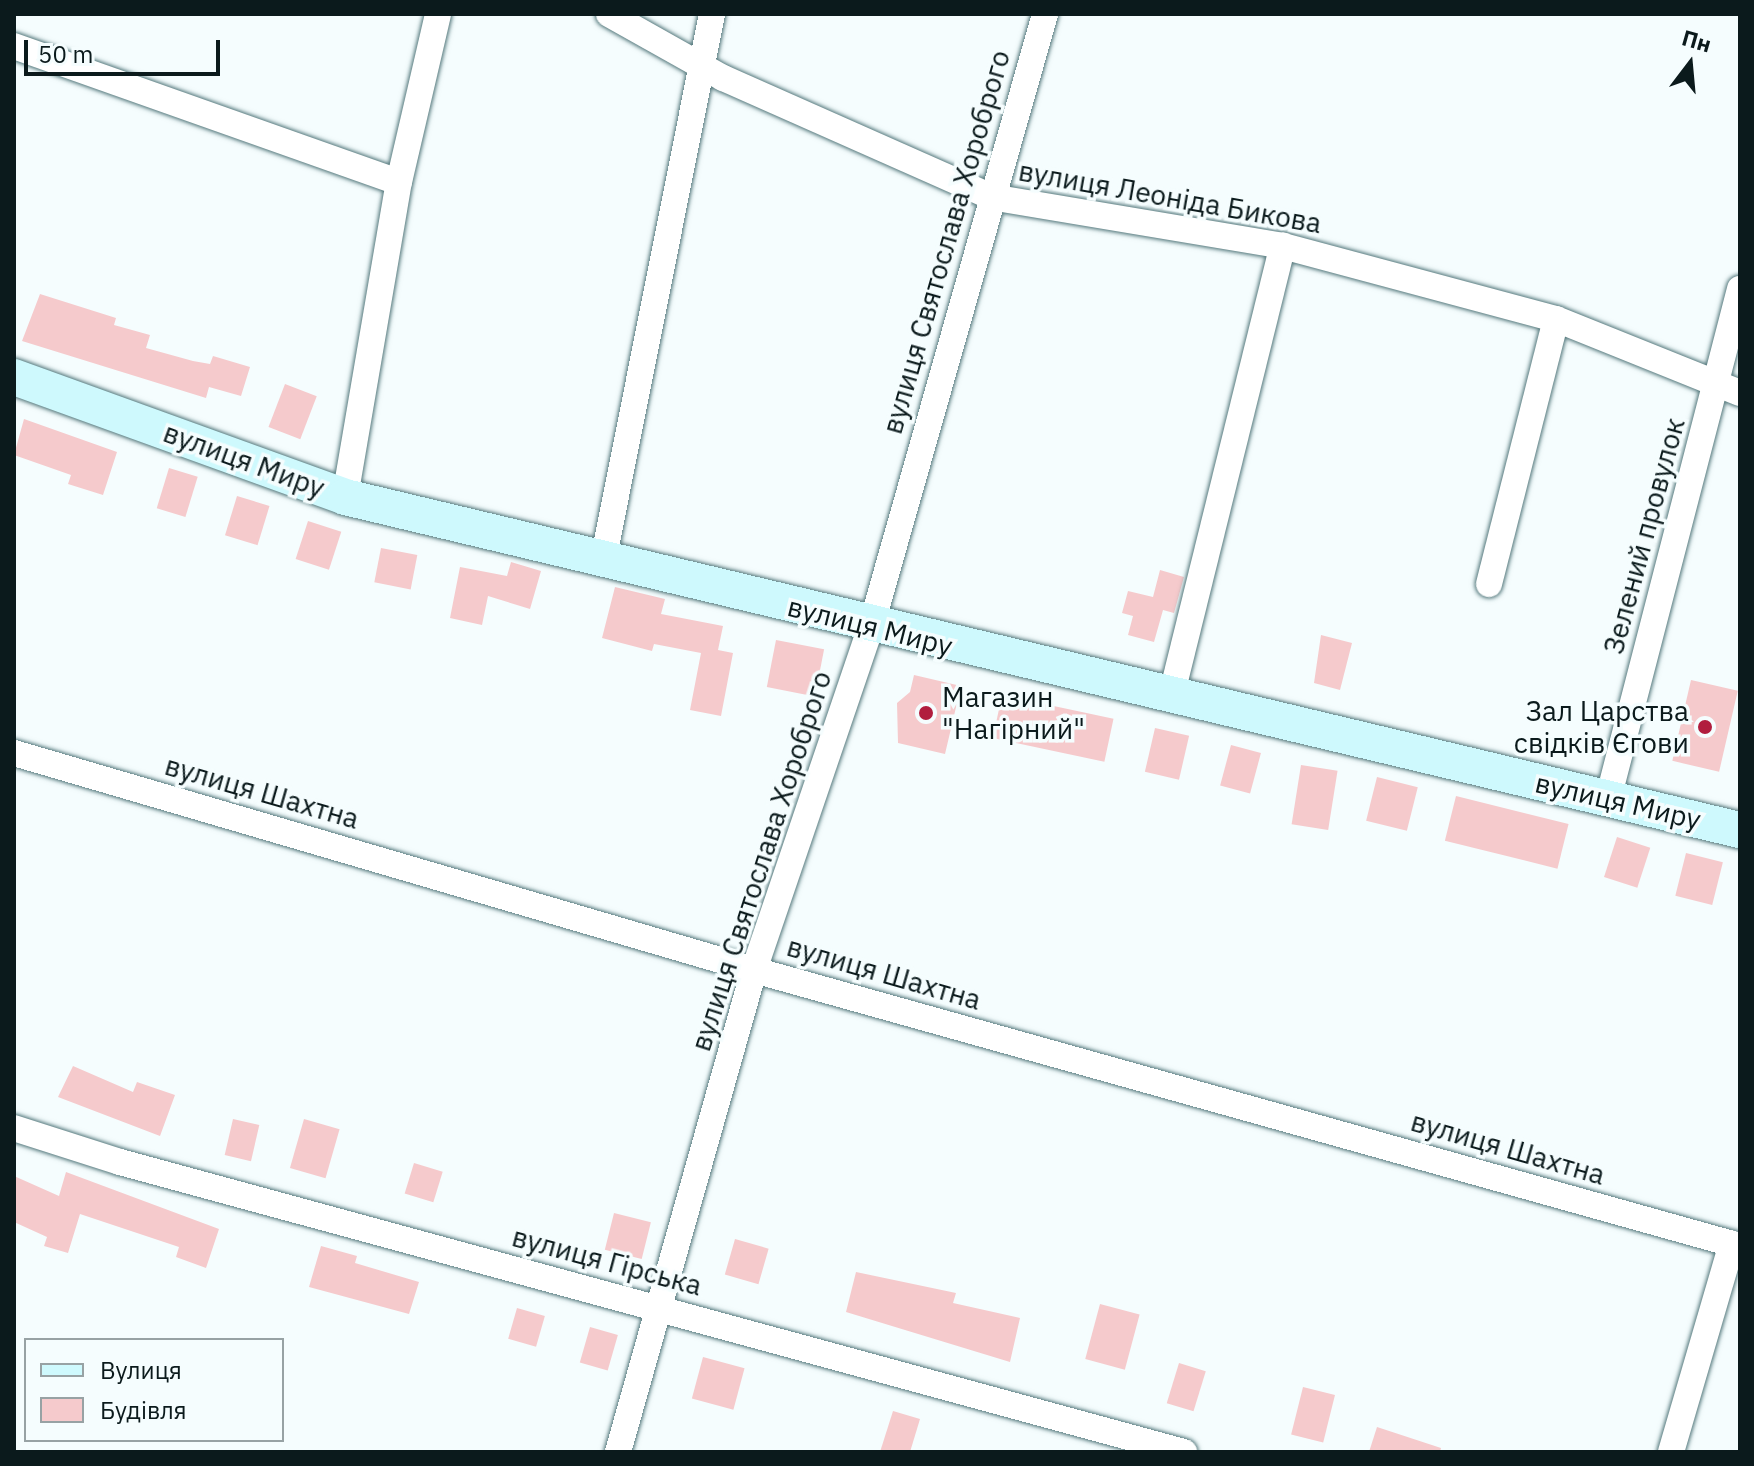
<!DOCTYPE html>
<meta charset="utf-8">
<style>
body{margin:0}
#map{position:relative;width:1754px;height:1466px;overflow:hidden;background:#f5fdfe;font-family:"IBM Plex Sans",sans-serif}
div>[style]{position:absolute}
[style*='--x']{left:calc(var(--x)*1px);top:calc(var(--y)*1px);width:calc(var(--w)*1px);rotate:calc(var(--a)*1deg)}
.building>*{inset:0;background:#f5cacc;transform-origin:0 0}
.roads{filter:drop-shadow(0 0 2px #55797d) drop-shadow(0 0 2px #55797d)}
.street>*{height:26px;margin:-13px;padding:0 13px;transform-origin:13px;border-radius:13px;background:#fff}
.secondary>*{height:36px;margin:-18px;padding:0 18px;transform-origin:18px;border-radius:18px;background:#cef9fd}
.dots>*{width:22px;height:22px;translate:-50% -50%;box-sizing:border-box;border:4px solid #f5fdfe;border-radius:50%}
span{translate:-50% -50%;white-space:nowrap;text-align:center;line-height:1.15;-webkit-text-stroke:7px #f5fdfe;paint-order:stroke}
.street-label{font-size:28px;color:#0b1a1c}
.poi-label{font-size:28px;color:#0b1a1c}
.left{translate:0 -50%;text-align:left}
.right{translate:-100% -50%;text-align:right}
.frame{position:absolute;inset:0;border:16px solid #0b1a1c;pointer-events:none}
.legend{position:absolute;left:24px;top:1338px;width:260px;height:104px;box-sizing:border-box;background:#f5fdfe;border:2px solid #97a2a4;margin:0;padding:10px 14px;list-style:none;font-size:24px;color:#0b1a1c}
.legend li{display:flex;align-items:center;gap:16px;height:40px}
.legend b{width:40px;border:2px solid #97a2a4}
.north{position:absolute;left:1650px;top:24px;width:80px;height:80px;-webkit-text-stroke:6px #f5fdfe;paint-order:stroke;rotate:16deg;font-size:22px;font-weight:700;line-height:32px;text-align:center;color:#0b1a1c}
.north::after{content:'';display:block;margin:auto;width:28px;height:36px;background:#0b1a1c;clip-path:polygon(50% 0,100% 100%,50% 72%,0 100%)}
.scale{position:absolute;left:24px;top:40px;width:196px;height:36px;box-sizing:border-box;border:4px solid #0b1a1c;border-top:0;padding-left:10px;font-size:24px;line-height:28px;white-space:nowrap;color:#0b1a1c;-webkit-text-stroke:6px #f5fdfe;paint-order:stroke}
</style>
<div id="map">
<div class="building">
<i style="clip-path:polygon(40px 294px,116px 318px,114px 325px,150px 335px,146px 348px,193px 361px,210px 364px,213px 356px,250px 367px,241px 396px,209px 387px,206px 398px,22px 341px)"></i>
<i style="left:285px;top:384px;width:34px;height:46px;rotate:21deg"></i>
<i style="clip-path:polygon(24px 419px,117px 452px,103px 495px,68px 484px,71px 475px,14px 455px)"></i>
<i style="left:169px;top:468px;width:30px;height:42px;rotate:17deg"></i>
<i style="left:237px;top:496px;width:34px;height:41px;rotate:17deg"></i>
<i style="left:308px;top:521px;width:35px;height:40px;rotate:18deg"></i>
<i style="left:381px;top:548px;width:37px;height:35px;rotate:11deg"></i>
<i style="clip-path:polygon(511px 562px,541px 571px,530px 609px,488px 596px,482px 625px,450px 618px,460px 567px,507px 576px)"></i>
<i style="clip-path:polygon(1160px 570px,1184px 577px,1174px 613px,1163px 610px,1154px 642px,1128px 635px,1133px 616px,1122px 613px,1128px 591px,1153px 597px)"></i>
<i style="clip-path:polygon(615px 587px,665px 599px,661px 614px,723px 626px,718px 650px,733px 653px,721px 716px,690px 710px,701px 653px,654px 644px,652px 651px,602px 638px)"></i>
<i style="clip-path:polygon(1321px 635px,1352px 643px,1340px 690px,1314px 683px)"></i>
<i style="left:776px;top:640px;width:49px;height:48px;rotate:11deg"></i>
<i style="clip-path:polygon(914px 675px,961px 686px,945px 754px,898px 743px,897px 703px,910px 692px)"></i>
<i style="left:1691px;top:680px;width:48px;height:83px;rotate:13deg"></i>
<i style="left:1002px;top:695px;width:114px;height:44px;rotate:12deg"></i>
<i style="left:1155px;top:728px;width:35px;height:45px;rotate:13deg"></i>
<i style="left:1231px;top:745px;width:31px;height:42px;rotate:15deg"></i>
<i style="left:1301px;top:765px;width:37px;height:60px;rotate:9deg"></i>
<i style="left:1377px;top:777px;width:42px;height:45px;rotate:14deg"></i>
<i style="left:1456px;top:796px;width:116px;height:46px;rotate:14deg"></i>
<i style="left:1617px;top:837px;width:35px;height:42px;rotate:18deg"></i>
<i style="left:1686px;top:853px;width:38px;height:44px;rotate:14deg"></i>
<i style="clip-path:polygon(73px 1066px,133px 1092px,137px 1082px,175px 1095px,160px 1136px,58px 1097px)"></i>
<i style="left:233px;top:1119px;width:27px;height:37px;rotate:13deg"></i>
<i style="left:304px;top:1119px;width:37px;height:51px;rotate:16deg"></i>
<i style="left:414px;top:1163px;width:30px;height:32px;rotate:17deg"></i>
<i style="clip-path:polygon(66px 1172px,219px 1229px,206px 1268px,176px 1257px,179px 1247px,80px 1214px,68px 1253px,44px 1246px,47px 1237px,14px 1222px,14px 1176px,59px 1196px)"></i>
<i style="left:614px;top:1213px;width:38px;height:38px;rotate:14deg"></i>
<i style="left:735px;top:1239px;width:35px;height:37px;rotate:16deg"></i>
<i style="clip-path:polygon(321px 1246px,357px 1256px,355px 1263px,419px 1282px,409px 1314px,309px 1287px)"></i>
<i style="clip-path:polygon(856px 1272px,956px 1293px,953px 1303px,1020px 1318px,1010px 1362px,846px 1312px)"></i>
<i style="left:1100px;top:1304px;width:41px;height:57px;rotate:15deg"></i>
<i style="left:517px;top:1308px;width:29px;height:32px;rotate:16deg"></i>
<i style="left:590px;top:1327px;width:29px;height:37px;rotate:16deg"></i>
<i style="left:703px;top:1357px;width:43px;height:43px;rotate:15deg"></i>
<i style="left:1179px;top:1363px;width:28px;height:42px;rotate:17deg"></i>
<i style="left:1303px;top:1387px;width:33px;height:49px;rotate:14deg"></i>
<i style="clip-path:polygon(893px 1411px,920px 1419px,910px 1452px,880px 1452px)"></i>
<i style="clip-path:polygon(1377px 1427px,1441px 1448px,1440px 1452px,1369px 1452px)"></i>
</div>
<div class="roads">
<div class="street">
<i style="--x:609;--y:14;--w:131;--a:29.3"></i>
<i style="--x:723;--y:78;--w:293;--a:23.9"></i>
<i style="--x:991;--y:197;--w:296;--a:9.5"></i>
<i style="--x:1283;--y:246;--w:283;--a:15"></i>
<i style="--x:1556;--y:319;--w:198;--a:21.9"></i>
<i style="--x:14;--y:46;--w:408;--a:19.5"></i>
<i style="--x:345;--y:497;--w:320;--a:-80.3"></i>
<i style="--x:399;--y:182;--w:172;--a:-76.9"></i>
<i style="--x:603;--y:561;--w:558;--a:-78.73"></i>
<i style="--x:1489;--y:584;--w:273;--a:-75.8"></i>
<i style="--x:1171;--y:697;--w:465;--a:-76.1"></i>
<i style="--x:14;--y:753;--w:771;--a:16.34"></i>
<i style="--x:754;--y:970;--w:1024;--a:15.64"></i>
<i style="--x:1608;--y:799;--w:527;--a:-75.49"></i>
<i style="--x:14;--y:1128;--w:111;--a:17.8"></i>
<i style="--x:120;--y:1162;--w:1103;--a:15.25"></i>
<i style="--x:618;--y:1452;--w:501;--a:-74.24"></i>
<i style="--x:754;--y:970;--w:362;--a:-71.2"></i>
<i style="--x:871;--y:627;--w:637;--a:-74.15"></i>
<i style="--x:1671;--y:1452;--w:217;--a:-73.7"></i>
</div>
<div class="secondary">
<i style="--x:14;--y:377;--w:352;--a:19.9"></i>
<i style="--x:345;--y:497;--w:1434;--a:13.43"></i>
</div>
</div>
<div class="dots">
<i style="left:926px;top:713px;background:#b11d3e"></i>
<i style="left:1705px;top:727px;background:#b11d3e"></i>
</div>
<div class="street-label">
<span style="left:1170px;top:197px;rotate:10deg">вулиця Леоніда Бикова</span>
<span style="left:946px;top:242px;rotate:-74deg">вулиця Святослава Хороброго</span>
<span style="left:244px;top:460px;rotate:20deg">вулиця Миру</span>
<span style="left:1644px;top:536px;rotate:-75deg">Зелений провулок</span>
<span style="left:870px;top:626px;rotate:14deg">вулиця Миру</span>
<span style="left:262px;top:792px;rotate:16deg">вулиця Шахтна</span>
<span style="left:1618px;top:801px;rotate:13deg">вулиця Миру</span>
<span style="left:761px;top:861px;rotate:-72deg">вулиця Святослава Хороброго</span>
<span style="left:884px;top:973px;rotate:16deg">вулиця Шахтна</span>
<span style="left:1508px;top:1148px;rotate:16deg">вулиця Шахтна</span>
<span style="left:607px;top:1261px;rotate:15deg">вулиця Гірська</span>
</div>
<div class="poi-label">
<span class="left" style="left:942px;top:713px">Магазин<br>"Нагірний"</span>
<span class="right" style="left:1689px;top:727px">Зал Царства<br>свідків Єгови</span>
</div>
<div class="frame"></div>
<ul class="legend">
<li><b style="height:10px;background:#cef9fd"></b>Вулиця</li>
<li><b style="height:22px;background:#f5cacc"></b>Будівля</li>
</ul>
<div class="north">Пн</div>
<div class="scale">50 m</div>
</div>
